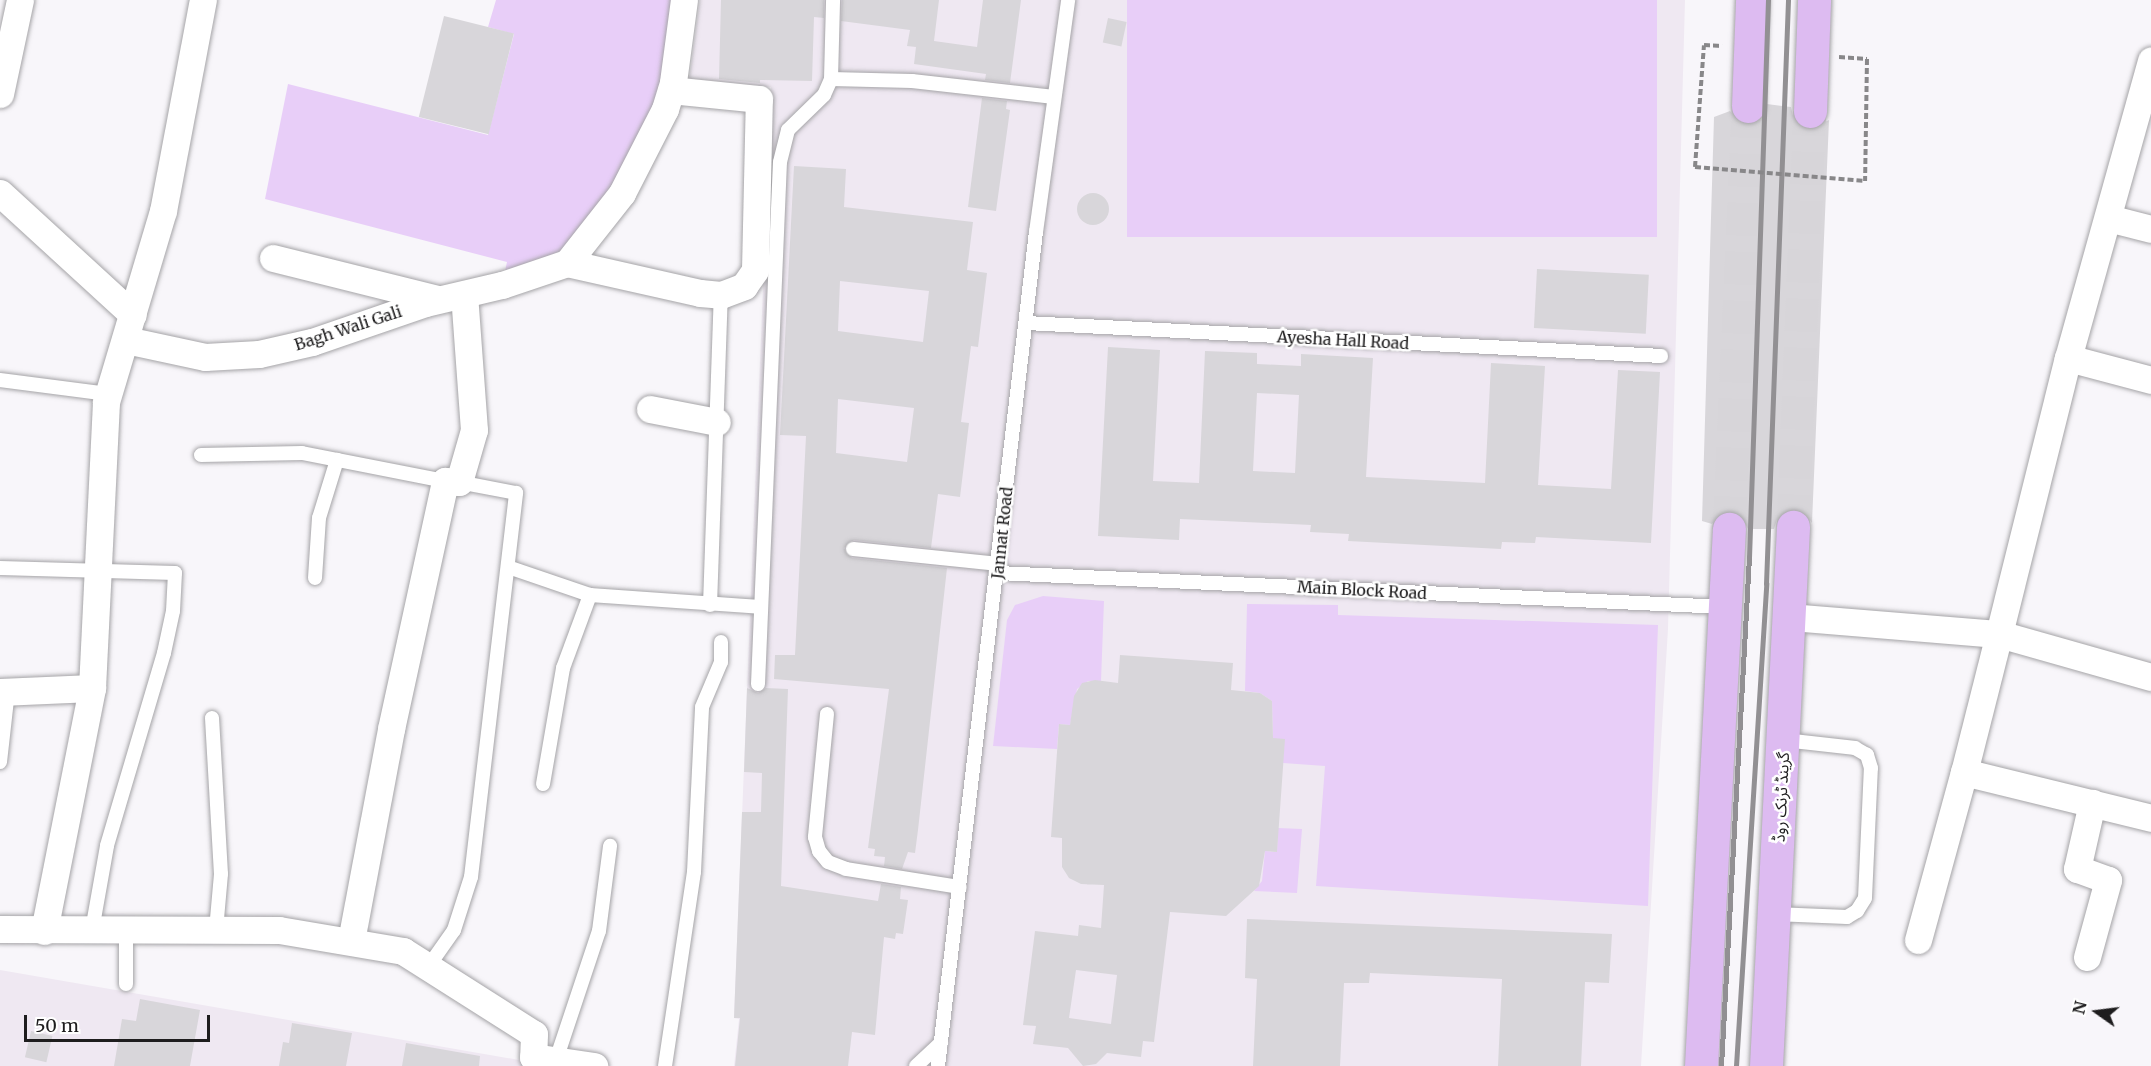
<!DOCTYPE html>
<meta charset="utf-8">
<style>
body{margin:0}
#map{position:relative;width:2151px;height:1066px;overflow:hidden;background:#f8f6fa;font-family:Merriweather,"Noto Sans Arabic",serif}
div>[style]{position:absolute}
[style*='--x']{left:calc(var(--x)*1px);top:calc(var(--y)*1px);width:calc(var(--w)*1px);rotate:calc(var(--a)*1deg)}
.built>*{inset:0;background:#efe8f2}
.green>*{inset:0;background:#e8cef8;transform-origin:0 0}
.building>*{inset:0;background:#d8d6da;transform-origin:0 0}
.round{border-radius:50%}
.primary-tunnel>*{height:33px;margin-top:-16.5px;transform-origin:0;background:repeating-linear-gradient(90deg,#d7d5d9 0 33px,transparent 0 49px)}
.path>*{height:4px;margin-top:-2px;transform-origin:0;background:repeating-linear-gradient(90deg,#888789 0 6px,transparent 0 9px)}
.roads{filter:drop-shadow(0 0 2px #a5a4a7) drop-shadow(0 0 2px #a5a4a7)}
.service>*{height:14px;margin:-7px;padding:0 7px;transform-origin:7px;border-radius:7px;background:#fff}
.minor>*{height:27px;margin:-13.5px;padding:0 13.5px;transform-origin:13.5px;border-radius:13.5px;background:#fff}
.primary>*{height:33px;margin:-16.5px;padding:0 16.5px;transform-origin:16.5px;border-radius:16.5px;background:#ddbbf1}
.rail>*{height:4.5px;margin:-2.25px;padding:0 2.25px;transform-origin:2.25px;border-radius:2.25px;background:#929093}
.path-bridge>*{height:4px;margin-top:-2px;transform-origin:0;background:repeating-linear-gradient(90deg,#888789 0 6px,transparent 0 9px)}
span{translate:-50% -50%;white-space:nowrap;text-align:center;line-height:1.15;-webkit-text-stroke:5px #fff;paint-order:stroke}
.street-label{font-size:16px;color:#1e1d1e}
.north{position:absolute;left:2067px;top:982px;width:60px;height:60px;-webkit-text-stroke:4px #fff;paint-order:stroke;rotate:284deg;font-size:16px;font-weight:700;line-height:24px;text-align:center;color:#1e1d1e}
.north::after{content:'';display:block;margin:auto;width:21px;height:27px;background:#1e1d1e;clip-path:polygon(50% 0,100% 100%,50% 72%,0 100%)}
.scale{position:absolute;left:24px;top:1015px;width:186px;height:27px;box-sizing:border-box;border:3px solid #1e1d1e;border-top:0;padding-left:8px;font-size:18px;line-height:21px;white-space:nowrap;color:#1e1d1e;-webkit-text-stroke:4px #fff;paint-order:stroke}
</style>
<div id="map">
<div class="built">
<i style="clip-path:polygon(700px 0,1685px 0,1668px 629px,1641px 1066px,734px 1066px,739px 1019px,734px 1018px,771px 87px,689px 82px)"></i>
<i style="clip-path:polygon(0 970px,554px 1066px,0 1066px)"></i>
</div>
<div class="green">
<i style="clip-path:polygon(496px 0,684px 0,673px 82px,567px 263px,502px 285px,507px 262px,265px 199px,288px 84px,488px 135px,514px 34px,488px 27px)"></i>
<i style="left:1127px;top:0;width:530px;height:237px"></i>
<i style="clip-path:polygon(1043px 596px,1104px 601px,1101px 681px,1088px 681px,1077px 689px,1070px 725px,1059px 724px,1057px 749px,993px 746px,1007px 620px,1015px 605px)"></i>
<i style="clip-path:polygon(1247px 604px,1338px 605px,1338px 615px,1658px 625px,1648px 906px,1316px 886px,1325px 766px,1283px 763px,1273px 738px,1272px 701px,1260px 693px,1245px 691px)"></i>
<i style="clip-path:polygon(1278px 828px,1302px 829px,1297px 893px,1254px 891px,1262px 881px,1265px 851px,1277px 852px)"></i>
</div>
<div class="building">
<i style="clip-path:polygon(721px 0,824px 0,824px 18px,814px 17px,812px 81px,760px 80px,760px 83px,719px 79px)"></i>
<i style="clip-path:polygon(842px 0,939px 0,934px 41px,977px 47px,983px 0,1021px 0,1010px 83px,985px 80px,986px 74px,914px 64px,916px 47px,907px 46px,910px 30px,841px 21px)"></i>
<i style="left:444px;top:16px;width:72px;height:104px;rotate:14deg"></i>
<i style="left:1108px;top:18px;width:19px;height:25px;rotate:12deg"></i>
<i style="clip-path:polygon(982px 98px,1007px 101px,1006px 109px,1010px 110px,996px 211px,968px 207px)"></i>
<i style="clip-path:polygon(1767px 104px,1791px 107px,1794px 120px,1809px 130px,1829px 120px,1812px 523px,1804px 512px,1793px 508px,1778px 516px,1774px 529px,1748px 529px,1740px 514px,1731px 510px,1720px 513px,1712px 524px,1702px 521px,1714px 117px,1730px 111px,1739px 122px,1756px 123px,1764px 115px)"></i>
<i style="clip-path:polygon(evenodd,794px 166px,846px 169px,844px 207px,973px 222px,967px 270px,987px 273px,978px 347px,971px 346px,961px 422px,969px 423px,960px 497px,938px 494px,931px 548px,854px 540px,844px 548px,852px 558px,947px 568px,918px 830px,915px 853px,908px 852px,902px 869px,884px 866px,885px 857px,874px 856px,875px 849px,868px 848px,889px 689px,774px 679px,775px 655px,795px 655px,806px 436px,780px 435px,794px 166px,840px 281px,929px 291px,923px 342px,838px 331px,840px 281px,794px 166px,838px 399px,914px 408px,907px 462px,836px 453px,838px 399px)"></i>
<i class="round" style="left:1077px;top:193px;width:32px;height:32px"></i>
<i style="left:1537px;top:269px;width:112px;height:59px;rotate:3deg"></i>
<i style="clip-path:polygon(evenodd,1108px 347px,1160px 350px,1153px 481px,1199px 483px,1205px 351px,1257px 353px,1257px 364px,1301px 366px,1301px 354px,1373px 358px,1366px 477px,1485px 483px,1491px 363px,1545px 366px,1538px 485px,1611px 489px,1618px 370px,1660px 372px,1651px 543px,1536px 537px,1535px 543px,1502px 542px,1501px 549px,1348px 541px,1349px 534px,1310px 532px,1311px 525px,1180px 519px,1179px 540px,1098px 536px,1108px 347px,1257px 393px,1299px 395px,1295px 473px,1253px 471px,1257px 393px)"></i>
<i style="clip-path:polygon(evenodd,1120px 655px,1233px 663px,1231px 690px,1260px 693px,1272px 701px,1273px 738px,1285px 739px,1277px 852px,1265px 851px,1259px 886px,1226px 916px,1170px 912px,1154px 1042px,1143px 1041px,1141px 1057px,1107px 1053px,1096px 1064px,1083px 1066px,1068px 1048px,1033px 1044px,1036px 1026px,1023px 1025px,1035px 931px,1078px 936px,1079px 925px,1101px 928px,1104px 885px,1081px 884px,1069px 878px,1062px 867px,1062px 838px,1051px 837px,1059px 724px,1070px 725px,1074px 696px,1082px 683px,1095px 680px,1118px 683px,1120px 655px,1076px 970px,1117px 975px,1111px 1024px,1069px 1018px,1076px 970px)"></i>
<i style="clip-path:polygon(747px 688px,758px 693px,766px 688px,788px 689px,781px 886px,878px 901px,881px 884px,901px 887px,900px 899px,908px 900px,903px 934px,896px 933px,895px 939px,884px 937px,875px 1035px,852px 1032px,848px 1066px,735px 1066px,740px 1018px,734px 1018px,742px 812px,761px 812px,762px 773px,744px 772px)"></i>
<i style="clip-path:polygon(1247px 919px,1612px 934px,1609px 983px,1585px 982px,1581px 1066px,1498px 1066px,1502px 979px,1370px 973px,1369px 983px,1344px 983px,1340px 1066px,1253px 1066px,1257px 979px,1245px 978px)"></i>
<i style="clip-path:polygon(140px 999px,200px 1010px,190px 1066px,114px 1066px,122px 1019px,136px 1021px)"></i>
<i style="clip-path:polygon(292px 1023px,352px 1033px,346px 1066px,279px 1066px,283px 1042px,289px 1043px)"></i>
<i style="left:31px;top:1031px;width:22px;height:27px;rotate:13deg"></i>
<i style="clip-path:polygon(406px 1043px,480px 1056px,479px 1066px,402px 1066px)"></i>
</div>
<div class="primary-tunnel">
<i style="--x:1793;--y:527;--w:416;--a:-87.7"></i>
<i style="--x:1729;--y:529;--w:423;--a:-87.4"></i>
</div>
<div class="path">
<i style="--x:1839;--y:57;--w:28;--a:4"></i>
<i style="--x:1867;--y:59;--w:122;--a:90.9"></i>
<i style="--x:1695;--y:167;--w:122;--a:-85.8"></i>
<i style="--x:1704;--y:45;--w:18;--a:3"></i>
</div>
<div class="roads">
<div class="service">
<i style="--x:831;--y:79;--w:81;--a:1.4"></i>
<i style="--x:912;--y:81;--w:143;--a:6.4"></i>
<i style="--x:1026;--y:323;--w:636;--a:2.97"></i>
<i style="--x:0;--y:380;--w:109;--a:7.4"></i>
<i style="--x:201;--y:455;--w:101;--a:-1.1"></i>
<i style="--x:302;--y:453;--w:146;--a:11.1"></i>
<i style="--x:853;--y:549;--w:147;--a:5.9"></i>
<i style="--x:508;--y:567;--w:87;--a:18.9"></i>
<i style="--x:590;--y:595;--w:170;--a:4"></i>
<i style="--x:0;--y:568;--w:175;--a:1.6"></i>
<i style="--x:175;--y:573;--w:38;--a:93"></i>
<i style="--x:173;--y:611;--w:43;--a:102.1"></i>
<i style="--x:164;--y:653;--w:201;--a:106.5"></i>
<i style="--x:107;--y:846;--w:85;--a:100.1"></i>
<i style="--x:998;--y:573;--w:728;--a:2.68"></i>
<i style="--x:315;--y:578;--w:60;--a:-86.2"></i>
<i style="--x:319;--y:518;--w:61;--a:-72.8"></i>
<i style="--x:710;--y:605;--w:310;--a:-88"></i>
<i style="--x:758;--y:684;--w:522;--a:-87.59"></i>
<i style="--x:780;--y:162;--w:33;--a:-76"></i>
<i style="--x:788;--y:130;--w:50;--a:-44.2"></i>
<i style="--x:824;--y:95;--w:17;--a:-66"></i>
<i style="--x:831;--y:79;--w:79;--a:-88.5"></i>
<i style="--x:827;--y:714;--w:124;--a:95.6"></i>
<i style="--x:815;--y:837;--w:15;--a:74"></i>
<i style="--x:819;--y:851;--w:14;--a:51"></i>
<i style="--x:828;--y:862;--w:19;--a:21"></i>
<i style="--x:846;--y:869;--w:115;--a:9"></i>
<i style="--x:212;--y:718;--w:156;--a:86.7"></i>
<i style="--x:221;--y:874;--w:56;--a:95.1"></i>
<i style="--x:0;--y:762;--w:71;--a:-83.6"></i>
<i style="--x:543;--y:784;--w:118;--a:-80.2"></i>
<i style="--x:563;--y:668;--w:78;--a:-69.7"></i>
<i style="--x:1774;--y:914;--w:73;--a:2.4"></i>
<i style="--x:1847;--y:917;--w:12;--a:-31"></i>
<i style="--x:1857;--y:911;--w:15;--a:-58"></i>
<i style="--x:1865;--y:898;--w:130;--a:-87.4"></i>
<i style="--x:1871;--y:768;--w:14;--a:-107"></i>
<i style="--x:1867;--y:755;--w:14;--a:-150"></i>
<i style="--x:1855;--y:748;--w:71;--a:-173.6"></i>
<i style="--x:428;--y:967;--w:45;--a:-54.9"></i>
<i style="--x:454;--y:930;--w:56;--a:-72.2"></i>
<i style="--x:471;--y:877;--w:387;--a:-83.3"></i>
<i style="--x:516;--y:493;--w:58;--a:-169.1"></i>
<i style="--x:126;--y:984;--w:54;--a:-90"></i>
<i style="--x:556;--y:1060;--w:136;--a:-71.6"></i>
<i style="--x:599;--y:931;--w:86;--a:-82.6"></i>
<i style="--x:665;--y:1066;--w:196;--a:-81.5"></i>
<i style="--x:694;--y:872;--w:165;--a:-87.2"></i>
<i style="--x:702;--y:707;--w:49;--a:-67.1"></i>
<i style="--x:721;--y:662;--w:20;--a:-90"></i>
<i style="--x:916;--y:1066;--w:34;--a:-43"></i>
<i style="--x:938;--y:1066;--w:840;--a:-83.3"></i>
<i style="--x:1036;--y:232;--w:234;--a:-82.1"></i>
</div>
<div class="minor">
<i style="--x:0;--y:94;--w:96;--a:-78"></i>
<i style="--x:0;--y:193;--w:180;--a:42.5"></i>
<i style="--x:2108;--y:218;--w:44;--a:14.3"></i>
<i style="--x:273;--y:258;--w:170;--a:14"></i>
<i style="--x:567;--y:263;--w:89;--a:-51.8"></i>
<i style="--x:622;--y:193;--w:94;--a:-62.9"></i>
<i style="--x:665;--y:109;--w:28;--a:-73"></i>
<i style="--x:673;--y:82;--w:83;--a:-82.4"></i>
<i style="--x:126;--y:340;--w:81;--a:12.1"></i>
<i style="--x:205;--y:357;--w:54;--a:-3.2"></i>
<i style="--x:259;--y:354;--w:54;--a:-12.8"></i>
<i style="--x:312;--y:342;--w:120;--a:-19"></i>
<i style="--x:425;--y:303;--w:79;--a:-13.2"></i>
<i style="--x:502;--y:285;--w:69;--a:-18.7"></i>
<i style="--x:567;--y:263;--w:136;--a:12.7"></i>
<i style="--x:700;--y:293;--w:21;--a:5"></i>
<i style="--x:721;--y:295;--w:25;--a:-21"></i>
<i style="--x:744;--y:286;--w:19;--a:-55"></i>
<i style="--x:755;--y:270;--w:171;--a:-88.7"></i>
<i style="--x:759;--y:99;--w:88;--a:-174.2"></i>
<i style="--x:2068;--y:358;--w:86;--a:14.8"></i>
<i style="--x:650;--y:409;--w:68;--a:11"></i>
<i style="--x:1790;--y:617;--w:210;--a:4.7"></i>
<i style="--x:1999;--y:634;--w:284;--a:-76"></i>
<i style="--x:2068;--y:358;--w:309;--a:-74.4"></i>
<i style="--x:2151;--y:677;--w:158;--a:-164.2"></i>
<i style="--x:1999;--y:634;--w:142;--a:104.2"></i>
<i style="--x:1964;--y:772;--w:193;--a:13.8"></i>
<i style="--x:0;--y:692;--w:92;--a:-2.5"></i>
<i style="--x:0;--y:929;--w:279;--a:0.2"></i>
<i style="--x:279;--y:930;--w:126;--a:9.6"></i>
<i style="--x:403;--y:951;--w:155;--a:32.4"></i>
<i style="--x:534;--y:1034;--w:23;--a:92"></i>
<i style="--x:533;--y:1057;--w:62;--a:8.4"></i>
<i style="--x:44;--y:931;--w:248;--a:-78.8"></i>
<i style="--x:92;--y:688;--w:286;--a:-87.2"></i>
<i style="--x:106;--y:402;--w:199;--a:-73.4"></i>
<i style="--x:163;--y:211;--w:215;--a:-79.3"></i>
<i style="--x:1918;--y:940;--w:174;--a:-74.7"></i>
<i style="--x:351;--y:941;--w:216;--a:-79.3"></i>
<i style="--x:391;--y:729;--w:254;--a:-77.7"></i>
<i style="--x:445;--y:481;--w:14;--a:4"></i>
<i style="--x:459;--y:482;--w:54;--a:-73.9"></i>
<i style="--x:474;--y:430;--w:136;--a:-94.2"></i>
<i style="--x:2087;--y:957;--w:80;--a:-74.7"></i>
<i style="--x:2108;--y:880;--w:33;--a:-160"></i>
<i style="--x:2077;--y:869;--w:68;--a:-77.2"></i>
</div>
<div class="primary">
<i style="--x:1748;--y:106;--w:106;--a:-87.8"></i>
<i style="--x:1810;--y:111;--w:111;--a:-87.9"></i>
<i style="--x:1701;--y:1066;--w:538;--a:-87.02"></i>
<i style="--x:1766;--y:1066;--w:540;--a:-87.13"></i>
</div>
</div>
<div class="rail">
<i style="--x:1721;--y:1066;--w:509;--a:-86.85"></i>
<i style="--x:1749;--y:558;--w:558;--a:-88.05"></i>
<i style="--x:1736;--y:1066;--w:483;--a:-86.4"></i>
<i style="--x:1766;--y:584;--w:584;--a:-87.84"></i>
</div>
<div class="path-bridge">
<i style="--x:1695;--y:167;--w:171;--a:4.7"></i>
</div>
<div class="street-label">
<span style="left:348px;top:328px;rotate:-18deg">Bagh Wali Gali</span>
<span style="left:1343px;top:340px;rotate:3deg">Ayesha Hall Road</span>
<span style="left:1002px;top:533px;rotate:-84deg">Jannat Road</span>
<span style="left:1362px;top:590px;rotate:3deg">Main Block Road</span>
<span style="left:1781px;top:797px;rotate:-87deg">گرینڈ ٹرنک روڈ</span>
</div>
<div class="north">N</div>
<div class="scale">50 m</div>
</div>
